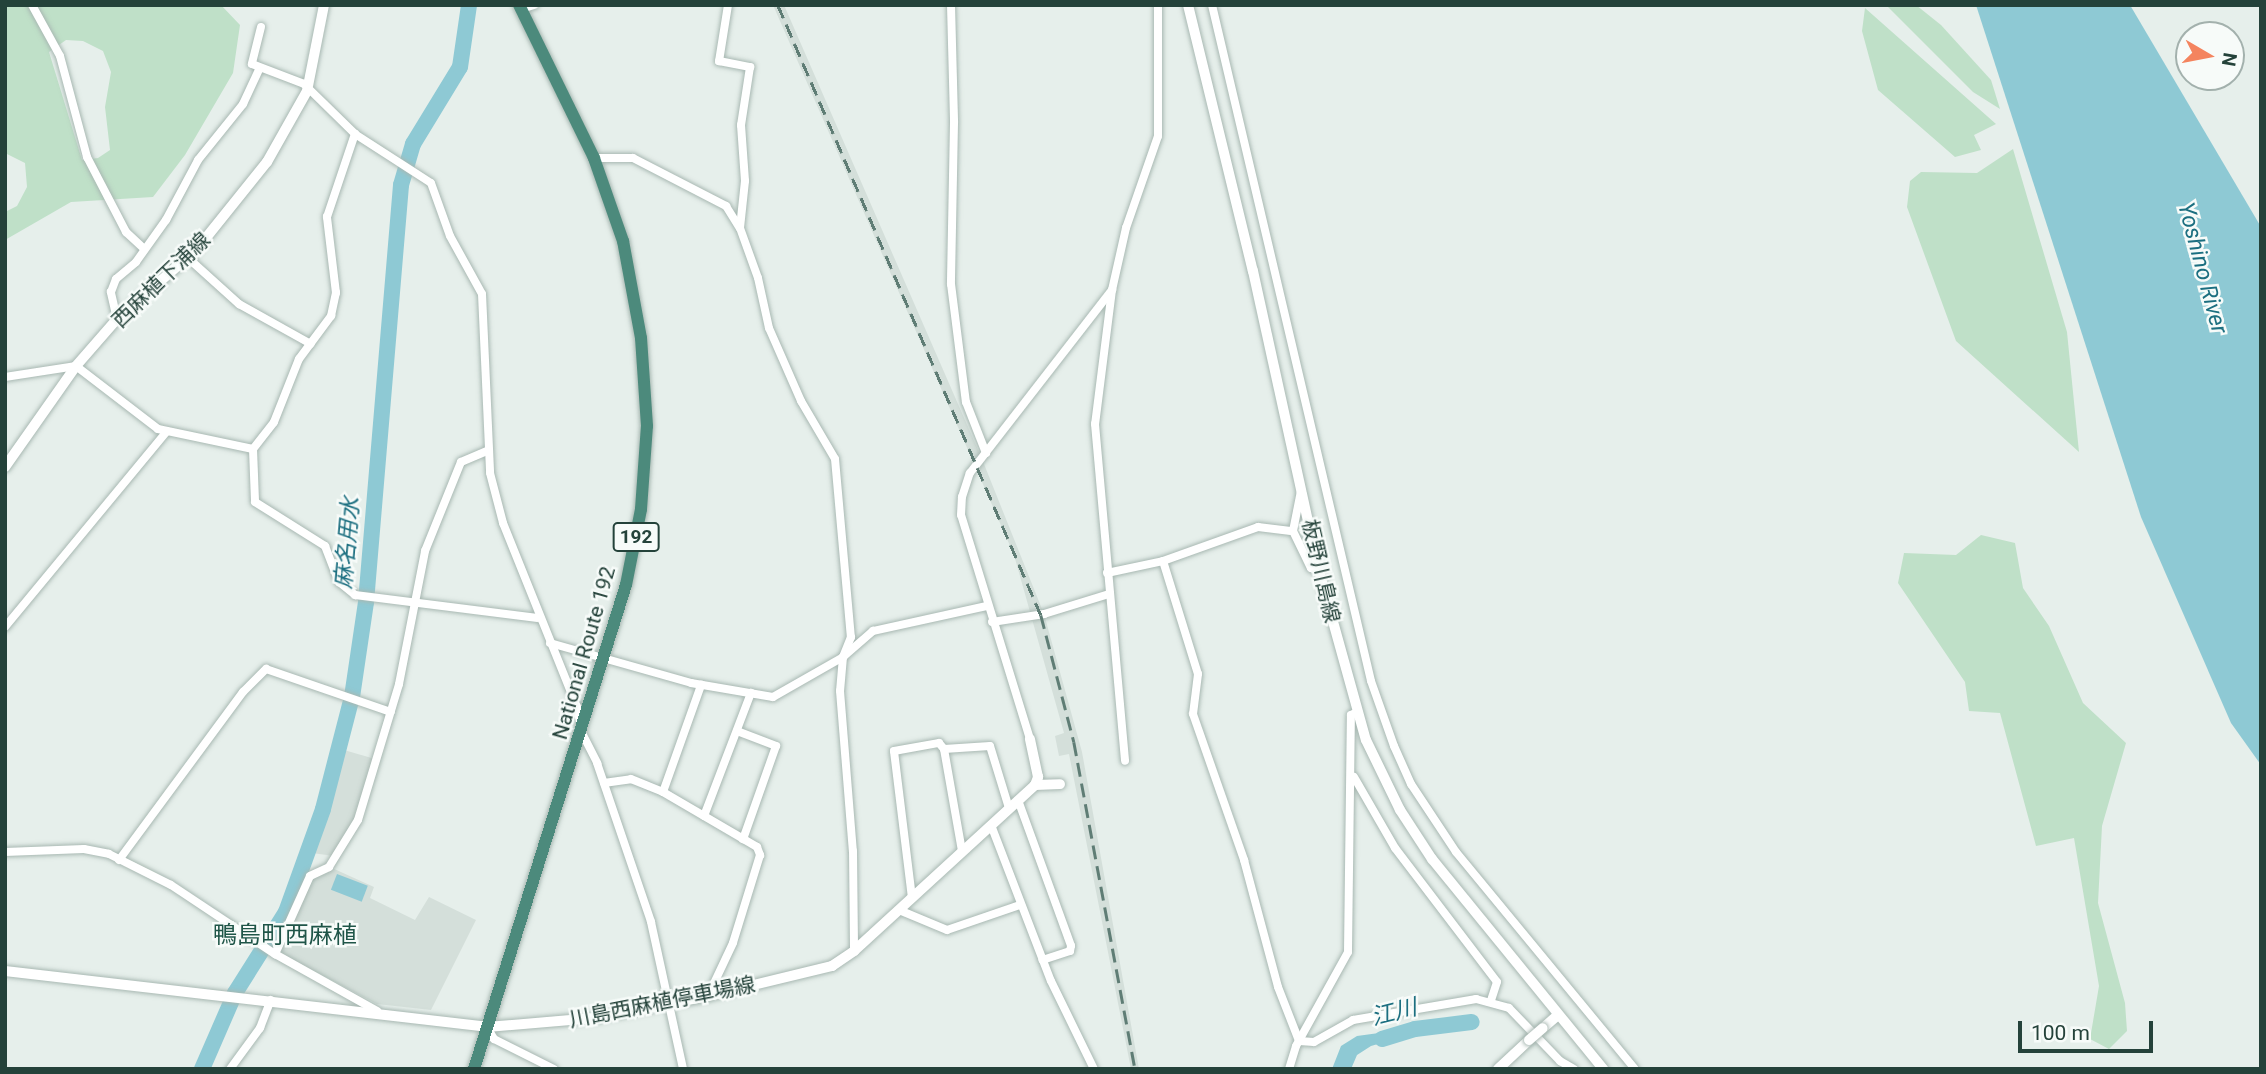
<!DOCTYPE html>
<meta charset="utf-8">
<style>
body{margin:0}
#map{position:relative;width:2266px;height:1074px;overflow:hidden;background:#e6efeb;font-family:Roboto,"Noto Sans JP",sans-serif}
div>[style]{position:absolute}
[style*='--x']{left:calc(var(--x)*1px);top:calc(var(--y)*1px);width:calc(var(--w)*1px);rotate:calc(var(--a)*1deg)}
.built>*{inset:0;background:#d4dfda}
.green>*{inset:0;background:#bfe0c8}
.water>*{inset:0;background:#8ec9d4;transform-origin:0 0}
.river>*{height:16px;margin:-8px;padding:0 8px;transform-origin:8px;border-radius:8px;background:#8ec9d4}
.roads{filter:drop-shadow(0 0 2px #a8b8b2) drop-shadow(0 0 2px #a8b8b2)}
.minor>*{height:8px;margin:-4px;padding:0 4px;transform-origin:4px;border-radius:4px;background:#fff}
.tertiary>*{height:10px;margin:-5px;padding:0 5px;transform-origin:5px;border-radius:5px;background:#fff}
.secondary>*{height:10px;margin:-5px;padding:0 5px;transform-origin:5px;border-radius:5px;background:#fff}
.trunk>*{height:12px;margin:-6px;padding:0 6px;transform-origin:6px;border-radius:6px;background:#4c8a7c}
.rail>*{height:2.5px;margin-top:-1.25px;transform-origin:0;background:repeating-linear-gradient(90deg,#5f7d75 0 14px,transparent 0 21px)}
.bridges{filter:drop-shadow(0 0 2px #a8b8b2) drop-shadow(0 0 2px #a8b8b2)}
.tertiary-bridge>*{height:10px;margin:-5px;padding:0 5px;transform-origin:5px;border-radius:5px;background:#fff}
span{translate:-50% -50%;white-space:nowrap;text-align:center;line-height:1.15;-webkit-text-stroke:5px #f7fbf9;paint-order:stroke}
.shield-label span{padding:2px 5px;background:#f7fbf9;border:2px solid;border-radius:5px;-webkit-text-stroke-width:0}
.shield-label{font-size:19px;color:#24423a;font-weight:700}
.street-label{font-size:21px;color:#24423a}
.water-label{font-size:23px;color:#1c6f80;font-style:italic}
.quarter-label{font-size:24px;color:#1f5548}
.frame{position:absolute;inset:0;border:7px solid #24423a;pointer-events:none}
.north{position:absolute;left:2175px;top:21px;width:70px;height:70px;box-sizing:border-box;background:#f7fbf9;border:2px solid #a3b1ad;border-radius:50%;rotate:100deg;font-size:19px;font-weight:700;line-height:28px;text-align:center;color:#24423a}
.north::after{content:'';display:block;margin:auto;width:24px;height:32px;background:#f4845f;clip-path:polygon(50% 0,100% 100%,50% 72%,0 100%)}
.scale{position:absolute;left:2018px;top:1021px;width:135px;height:32px;box-sizing:border-box;border:4px solid #24423a;border-top:0;padding-left:9px;font-size:21px;line-height:24px;white-space:nowrap;color:#24423a;-webkit-text-stroke:5px #f7fbf9;paint-order:stroke}
</style>
<div id="map">
<div class="built">
<i style="clip-path:polygon(773px 5px,784px 5px,982px 459px,1044px 614px,1082px 752px,1139px 1069px,1131px 1069px,1069px 754px,1059px 756px,1055px 736px,1064px 733px,1014px 555px)"></i>
<i style="clip-path:polygon(344px 750px,375px 759px,357px 815px,334px 856px,312px 853px)"></i>
<i style="clip-path:polygon(332px 868px,374px 887px,370px 898px,415px 920px,429px 897px,476px 920px,431px 1010px,377px 1004px,280px 953px,314px 876px)"></i>
</div>
<div class="green">
<i style="clip-path:polygon(evenodd,5px 5px,221px 5px,240px 25px,233px 73px,185px 155px,153px 197px,71px 202px,5px 240px,5px 212px,17px 206px,27px 187px,25px 163px,5px 153px,5px 5px,66px 40px,83px 41px,103px 51px,111px 72px,105px 107px,110px 150px,98px 158px,82px 160px,49px 52px,66px 40px)"></i>
<i style="clip-path:polygon(1886px 5px,1916px 5px,1941px 25px,1991px 80px,2000px 109px,1973px 92px)"></i>
<i style="clip-path:polygon(1865px 8px,1996px 124px,1974px 135px,1981px 150px,1955px 157px,1878px 90px,1862px 31px)"></i>
<i style="clip-path:polygon(2013px 149px,2067px 332px,2079px 452px,1956px 341px,1907px 207px,1910px 181px,1921px 172px,1977px 173px)"></i>
<i style="clip-path:polygon(1981px 535px,2015px 543px,2023px 588px,2049px 626px,2083px 703px,2126px 743px,2102px 826px,2098px 903px,2125px 1003px,2127px 1031px,2109px 1049px,2090px 1039px,2099px 986px,2074px 838px,2036px 846px,2000px 713px,1969px 711px,1965px 682px,1898px 583px,1904px 553px,1956px 555px)"></i>
</div>
<div class="water">
<i style="clip-path:polygon(1976px 5px,2130px 5px,2261px 227px,2261px 765px,2231px 723px,2141px 517px)"></i>
<i style="left:337px;top:874px;width:33px;height:17px;rotate:21deg"></i>
<i style="clip-path:polygon(1401px 1030px,1402px 1037px,1371px 1046px,1357px 1055px,1351px 1069px,1332px 1069px,1341px 1046px,1357px 1036px)"></i>
</div>
<div class="river">
<i style="--x:1382;--y:1039;--w:34;--a:-17"></i>
<i style="--x:1415;--y:1029;--w:57;--a:-7"></i>
<i style="--x:202;--y:1069;--w:83;--a:-66.5"></i>
<i style="--x:235;--y:993;--w:96;--a:-57.8"></i>
<i style="--x:286;--y:912;--w:109;--a:-70.2"></i>
<i style="--x:323;--y:809;--w:116;--a:-75.5"></i>
<i style="--x:352;--y:697;--w:96;--a:-81.6"></i>
<i style="--x:366;--y:602;--w:418;--a:-85.2"></i>
<i style="--x:401;--y:185;--w:43;--a:-73.7"></i>
<i style="--x:413;--y:144;--w:90;--a:-58.6"></i>
<i style="--x:460;--y:67;--w:63;--a:-81.7"></i>
</div>
<div class="roads">
<div class="minor">
<i style="--x:32;--y:5;--w:58;--a:61.2"></i>
<i style="--x:60;--y:56;--w:105;--a:75"></i>
<i style="--x:87;--y:157;--w:85;--a:62.5"></i>
<i style="--x:126;--y:232;--w:23;--a:43"></i>
<i style="--x:728;--y:5;--w:57;--a:99.1"></i>
<i style="--x:719;--y:61;--w:32;--a:11"></i>
<i style="--x:750;--y:67;--w:59;--a:98.8"></i>
<i style="--x:741;--y:125;--w:56;--a:85.9"></i>
<i style="--x:745;--y:181;--w:47;--a:96.1"></i>
<i style="--x:951;--y:5;--w:118;--a:88.5"></i>
<i style="--x:954;--y:123;--w:161;--a:91.1"></i>
<i style="--x:951;--y:284;--w:119;--a:82.8"></i>
<i style="--x:966;--y:402;--w:55;--a:68.6"></i>
<i style="--x:1212;--y:5;--w:694;--a:76.76"></i>
<i style="--x:1371;--y:681;--w:69;--a:70.5"></i>
<i style="--x:1394;--y:746;--w:42;--a:65.9"></i>
<i style="--x:1411;--y:784;--w:82;--a:56.5"></i>
<i style="--x:1456;--y:852;--w:281;--a:50.5"></i>
<i style="--x:521;--y:9;--w:14;--a:-17"></i>
<i style="--x:261;--y:27;--w:38;--a:104"></i>
<i style="--x:252;--y:64;--w:56;--a:21"></i>
<i style="--x:304;--y:84;--w:71;--a:44.4"></i>
<i style="--x:355;--y:134;--w:90;--a:32.8"></i>
<i style="--x:431;--y:183;--w:56;--a:70.3"></i>
<i style="--x:450;--y:236;--w:66;--a:61.1"></i>
<i style="--x:482;--y:294;--w:179;--a:87.4"></i>
<i style="--x:490;--y:473;--w:52;--a:75.4"></i>
<i style="--x:503;--y:523;--w:198;--a:68.1"></i>
<i style="--x:577;--y:707;--w:26;--a:79"></i>
<i style="--x:582;--y:733;--w:34;--a:63"></i>
<i style="--x:597;--y:763;--w:168;--a:71.2"></i>
<i style="--x:651;--y:922;--w:150;--a:77.7"></i>
<i style="--x:594;--y:158;--w:39;--a:0"></i>
<i style="--x:633;--y:158;--w:105;--a:27.3"></i>
<i style="--x:726;--y:206;--w:26;--a:58"></i>
<i style="--x:740;--y:228;--w:53;--a:70.2"></i>
<i style="--x:758;--y:278;--w:51;--a:77.6"></i>
<i style="--x:769;--y:328;--w:80;--a:66.3"></i>
<i style="--x:801;--y:401;--w:67;--a:59.6"></i>
<i style="--x:835;--y:459;--w:179;--a:84.9"></i>
<i style="--x:851;--y:637;--w:22;--a:112"></i>
<i style="--x:843;--y:657;--w:34;--a:95"></i>
<i style="--x:840;--y:691;--w:161;--a:85.4"></i>
<i style="--x:853;--y:851;--w:100;--a:89.4"></i>
<i style="--x:188;--y:258;--w:69;--a:42"></i>
<i style="--x:239;--y:304;--w:82;--a:29.1"></i>
<i style="--x:1112;--y:290;--w:135;--a:97.2"></i>
<i style="--x:1095;--y:424;--w:338;--a:84.9"></i>
<i style="--x:117;--y:319;--w:28;--a:-103"></i>
<i style="--x:111;--y:292;--w:14;--a:-69"></i>
<i style="--x:116;--y:279;--w:26;--a:-40"></i>
<i style="--x:136;--y:262;--w:52;--a:-54.5"></i>
<i style="--x:166;--y:220;--w:68;--a:-61.9"></i>
<i style="--x:198;--y:160;--w:72;--a:-51.2"></i>
<i style="--x:243;--y:104;--w:38;--a:-65"></i>
<i style="--x:5;--y:377;--w:72;--a:-8.8"></i>
<i style="--x:76;--y:366;--w:103;--a:37.5"></i>
<i style="--x:158;--y:429;--w:97;--a:11.9"></i>
<i style="--x:253;--y:449;--w:53;--a:87.8"></i>
<i style="--x:255;--y:502;--w:83;--a:32.2"></i>
<i style="--x:325;--y:546;--w:39;--a:69"></i>
<i style="--x:339;--y:582;--w:21;--a:39"></i>
<i style="--x:355;--y:595;--w:184;--a:7.2"></i>
<i style="--x:253;--y:449;--w:34;--a:-52"></i>
<i style="--x:274;--y:422;--w:68;--a:-68.4"></i>
<i style="--x:299;--y:359;--w:54;--a:-53.3"></i>
<i style="--x:331;--y:316;--w:24;--a:-78"></i>
<i style="--x:336;--y:293;--w:77;--a:-96.8"></i>
<i style="--x:327;--y:217;--w:88;--a:-71.4"></i>
<i style="--x:1293;--y:531;--w:41;--a:-78.7"></i>
<i style="--x:1163;--y:561;--w:118;--a:72.8"></i>
<i style="--x:1198;--y:674;--w:40;--a:97.1"></i>
<i style="--x:1193;--y:714;--w:155;--a:70.7"></i>
<i style="--x:1244;--y:860;--w:131;--a:75"></i>
<i style="--x:1278;--y:987;--w:58;--a:68.7"></i>
<i style="--x:1107;--y:573;--w:57;--a:-12.1"></i>
<i style="--x:1163;--y:561;--w:101;--a:-19.7"></i>
<i style="--x:1258;--y:527;--w:35;--a:7"></i>
<i style="--x:1293;--y:531;--w:41;--a:64.1"></i>
<i style="--x:1311;--y:568;--w:9;--a:21"></i>
<i style="--x:992;--y:622;--w:53;--a:-8.7"></i>
<i style="--x:1044;--y:614;--w:68;--a:-17.1"></i>
<i style="--x:5;--y:627;--w:254;--a:-50.4"></i>
<i style="--x:550;--y:643;--w:147;--a:15.8"></i>
<i style="--x:691;--y:683;--w:83;--a:9.7"></i>
<i style="--x:773;--y:697;--w:81;--a:-29.7"></i>
<i style="--x:843;--y:657;--w:40;--a:-41"></i>
<i style="--x:873;--y:631;--w:117;--a:-12.4"></i>
<i style="--x:737;--y:731;--w:42;--a:21"></i>
<i style="--x:776;--y:746;--w:99;--a:109.5"></i>
<i style="--x:1030;--y:739;--w:234;--a:-107.1"></i>
<i style="--x:961;--y:515;--w:18;--a:-87"></i>
<i style="--x:962;--y:497;--w:25;--a:-72"></i>
<i style="--x:970;--y:473;--w:232;--a:-52.2"></i>
<i style="--x:1112;--y:290;--w:64;--a:-77.3"></i>
<i style="--x:1126;--y:228;--w:97;--a:-70.8"></i>
<i style="--x:1158;--y:136;--w:131;--a:-90"></i>
<i style="--x:944;--y:749;--w:46;--a:-3.7"></i>
<i style="--x:990;--y:746;--w:65;--a:73"></i>
<i style="--x:1354;--y:777;--w:82;--a:60"></i>
<i style="--x:1395;--y:848;--w:168;--a:52.7"></i>
<i style="--x:1497;--y:982;--w:19;--a:108"></i>
<i style="--x:604;--y:783;--w:27;--a:-8"></i>
<i style="--x:631;--y:779;--w:35;--a:22"></i>
<i style="--x:663;--y:792;--w:109;--a:30.3"></i>
<i style="--x:757;--y:847;--w:9;--a:69"></i>
<i style="--x:760;--y:855;--w:92;--a:107.1"></i>
<i style="--x:733;--y:943;--w:59;--a:115.3"></i>
<i style="--x:663;--y:792;--w:114;--a:-70.4"></i>
<i style="--x:1018;--y:800;--w:155;--a:70"></i>
<i style="--x:1071;--y:946;--w:5;--a:101"></i>
<i style="--x:1070;--y:951;--w:29;--a:162"></i>
<i style="--x:704;--y:816;--w:132;--a:-69.1"></i>
<i style="--x:991;--y:825;--w:167;--a:69"></i>
<i style="--x:1051;--y:981;--w:98;--a:64"></i>
<i style="--x:5;--y:852;--w:79;--a:-2.2"></i>
<i style="--x:84;--y:849;--w:25;--a:11"></i>
<i style="--x:109;--y:854;--w:69;--a:26.6"></i>
<i style="--x:171;--y:885;--w:125;--a:33.6"></i>
<i style="--x:275;--y:954;--w:117;--a:29.2"></i>
<i style="--x:119;--y:860;--w:209;--a:-53.6"></i>
<i style="--x:243;--y:692;--w:33;--a:-45"></i>
<i style="--x:266;--y:669;--w:132;--a:19"></i>
<i style="--x:912;--y:898;--w:148;--a:-97"></i>
<i style="--x:894;--y:751;--w:46;--a:-10.1"></i>
<i style="--x:939;--y:743;--w:8;--a:50"></i>
<i style="--x:944;--y:749;--w:104;--a:80"></i>
<i style="--x:899;--y:910;--w:52;--a:22.6"></i>
<i style="--x:947;--y:930;--w:77;--a:-18.9"></i>
<i style="--x:275;--y:954;--w:85;--a:-65.8"></i>
<i style="--x:310;--y:876;--w:21;--a:-25"></i>
<i style="--x:329;--y:867;--w:55;--a:-58.3"></i>
<i style="--x:358;--y:820;--w:142;--a:-73.2"></i>
<i style="--x:399;--y:684;--w:136;--a:-78.9"></i>
<i style="--x:425;--y:551;--w:96;--a:-68"></i>
<i style="--x:461;--y:462;--w:30;--a:-23"></i>
<i style="--x:487;--y:1027;--w:14;--a:60"></i>
<i style="--x:494;--y:1039;--w:67;--a:26.6"></i>
<i style="--x:1299;--y:1041;--w:15;--a:4"></i>
<i style="--x:1314;--y:1042;--w:45;--a:-29.4"></i>
<i style="--x:1353;--y:1020;--w:125;--a:-9.7"></i>
<i style="--x:1476;--y:999;--w:34;--a:15"></i>
<i style="--x:1509;--y:1008;--w:74;--a:46.1"></i>
<i style="--x:1560;--y:1061;--w:16;--a:30"></i>
<i style="--x:230;--y:1069;--w:51;--a:-53.8"></i>
<i style="--x:260;--y:1028;--w:30;--a:-69"></i>
<i style="--x:1289;--y:1069;--w:24;--a:-73"></i>
<i style="--x:1296;--y:1046;--w:107;--a:-61"></i>
<i style="--x:1348;--y:952;--w:237;--a:-89.3"></i>
<i style="--x:1351;--y:715;--w:7;--a:-27"></i>
</div>
<div class="tertiary">
<i style="--x:1035;--y:785;--w:25;--a:-2"></i>
<i style="--x:1543;--y:1028;--w:20;--a:-41"></i>
<i style="--x:1498;--y:1069;--w:42;--a:-43.1"></i>
</div>
<div class="secondary">
<i style="--x:1188;--y:5;--w:274;--a:76.3"></i>
<i style="--x:1253;--y:271;--w:307;--a:77.6"></i>
<i style="--x:1319;--y:571;--w:175;--a:74.5"></i>
<i style="--x:1366;--y:740;--w:78;--a:64.1"></i>
<i style="--x:1400;--y:810;--w:59;--a:56.9"></i>
<i style="--x:1432;--y:859;--w:271;--a:50.8"></i>
<i style="--x:5;--y:467;--w:123;--a:-54.9"></i>
<i style="--x:76;--y:366;--w:62;--a:-48.9"></i>
<i style="--x:117;--y:319;--w:106;--a:-41.2"></i>
<i style="--x:197;--y:249;--w:112;--a:-51.2"></i>
<i style="--x:267;--y:162;--w:81;--a:-60.6"></i>
<i style="--x:307;--y:91;--w:88;--a:-78.8"></i>
<i style="--x:5;--y:971;--w:485;--a:6.6"></i>
<i style="--x:487;--y:1027;--w:107;--a:-4.8"></i>
<i style="--x:594;--y:1018;--w:116;--a:-10.9"></i>
<i style="--x:708;--y:996;--w:128;--a:-13.6"></i>
<i style="--x:832;--y:966;--w:27;--a:-34"></i>
<i style="--x:854;--y:951;--w:246;--a:-42.5"></i>
<i style="--x:1035;--y:785;--w:9;--a:-69"></i>
<i style="--x:1038;--y:777;--w:39;--a:-102"></i>
</div>
<div class="trunk">
<i style="--x:474;--y:1069;--w:507;--a:-72.57"></i>
<i style="--x:626;--y:585;--w:77;--a:-78.8"></i>
<i style="--x:641;--y:509;--w:83;--a:-85.9"></i>
<i style="--x:647;--y:426;--w:88;--a:-93.9"></i>
<i style="--x:641;--y:338;--w:99;--a:-100.5"></i>
<i style="--x:623;--y:241;--w:88;--a:-109.3"></i>
<i style="--x:594;--y:158;--w:170;--a:-116.1"></i>
</div>
</div>
<div class="rail">
<i style="--x:778;--y:5;--w:664;--a:66.68"></i>
<i style="--x:1041;--y:615;--w:131;--a:75.4"></i>
<i style="--x:1074;--y:742;--w:333;--a:79.4"></i>
</div>
<div class="bridges">
<div class="tertiary-bridge">
<i style="--x:1529;--y:1040;--w:18;--a:-41"></i>
</div>
</div>
<div class="shield-label">
<span style="left:636px;top:537px">192</span>
</div>
<div class="street-label">
<span style="left:161px;top:280px;rotate:-44deg">西麻植下浦線</span>
<span style="left:1321px;top:571px;rotate:77deg">板野川島線</span>
<span style="left:584px;top:653px;rotate:-74deg">National Route 192</span>
<span style="left:662px;top:1002px;rotate:-11deg">川島西麻植停車場線</span>
</div>
<div class="water-label">
<span style="left:2202px;top:268px;rotate:75deg">Yoshino River</span>
<span style="left:348px;top:543px;rotate:-85deg">麻名用水</span>
<span style="left:1394px;top:1013px;rotate:-14deg">江川</span>
</div>
<div class="quarter-label">
<span style="left:285px;top:936px">鴨島町西麻植</span>
</div>
<div class="frame"></div>
<div class="north">N</div>
<div class="scale">100 m</div>
</div>
